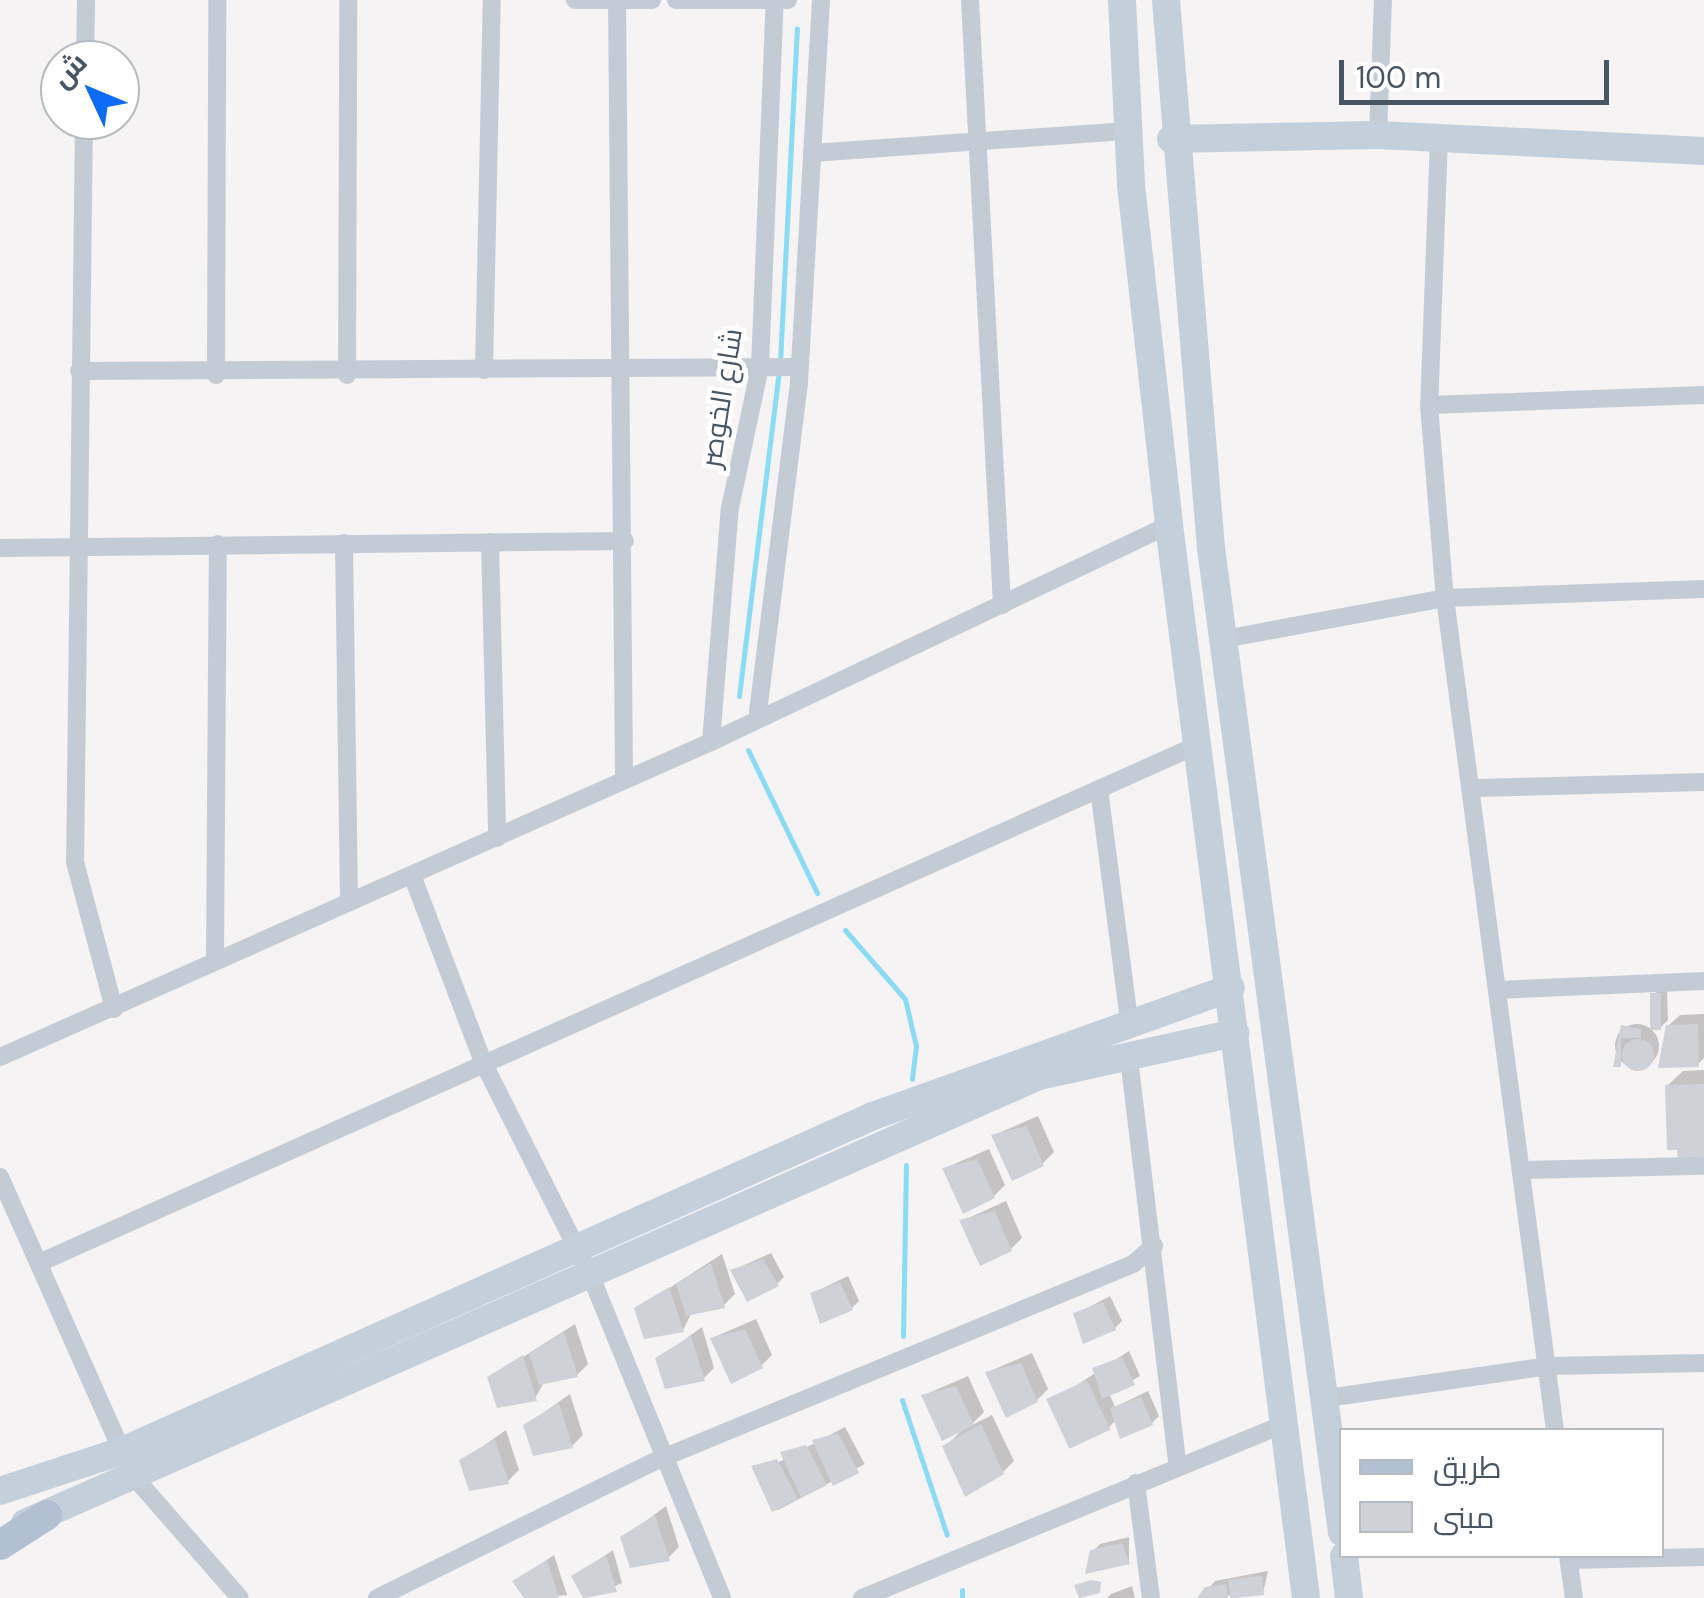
<!DOCTYPE html>
<meta charset="utf-8">
<style>
body{margin:0}
#map{position:relative;width:1704px;height:1598px;overflow:hidden;background:#f5f3f3;font-family:"DM Sans",Cairo,sans-serif}
div>[style]{position:absolute}
[style*='--x']{left:calc(var(--x)*1px);top:calc(var(--y)*1px);width:calc(var(--w)*1px);rotate:calc(var(--a)*1deg)}
.shadow>*{inset:0;background:#0003;transform-origin:0 0}
.round{border-radius:50%}
.stream>*{height:5px;margin:-2.5px;padding:0 2.5px;transform-origin:2.5px;border-radius:2.5px;background:#8adbf4}
.building>*{inset:0;background:#ced1d8;transform-origin:0 0}
.street>*{height:18px;margin:-9px;padding:0 9px;transform-origin:9px;border-radius:9px;background:#c3ccd5}
.secondary>*{height:28px;margin:-14px;padding:0 14px;transform-origin:14px;border-radius:14px;background:#c4cfdc}
.primary>*{height:30px;margin:-15px;padding:0 15px;transform-origin:15px;border-radius:15px;background:#b1c1d3}
span{translate:-50% -50%;white-space:nowrap;text-align:center;line-height:1.15;-webkit-text-stroke:9px #fff;paint-order:stroke}
.street-label{font-size:28px;color:#485562}
.legend{position:absolute;left:1339px;top:1428px;width:325px;height:130px;box-sizing:border-box;background:#fff;border:2px solid #b6bbc0;margin:0;padding:12px 18px;list-style:none;font-size:30px;color:#485562}
.legend li{display:flex;align-items:center;gap:20px;height:50px}
.legend b{width:50px;border:2px solid #b6bbc0}
.north{position:absolute;left:40px;top:40px;width:100px;height:100px;box-sizing:border-box;background:#fff;border:2px solid #b6bbc0;border-radius:50%;rotate:314deg;font-size:28px;font-weight:700;line-height:40px;text-align:center;color:#485562}
.north::after{content:'';display:block;margin:auto;width:35px;height:45px;background:#0d6cf5;clip-path:polygon(50% 0,100% 100%,50% 72%,0 100%)}
.scale{position:absolute;left:1339px;top:60px;width:270px;height:45px;box-sizing:border-box;border:5px solid #485562;border-top:0;padding-left:12px;font-size:30px;line-height:35px;white-space:nowrap;color:#485562;-webkit-text-stroke:8px #fff;paint-order:stroke}
</style>
<div id="map">
<div class="shadow">
<i style="clip-path:polygon(1667px 987px,1668px 1020px,1661px 1027px,1653px 994px)"></i>
<i style="clip-path:polygon(1704px 1014px,1704px 1058px,1698px 1064px,1668px 1026px,1680px 1015px)"></i>
<i class="round" style="left:1615px;top:1024px;width:44px;height:44px"></i>
<i style="clip-path:polygon(1704px 1070px,1704px 1156px,1667px 1086px,1683px 1071px)"></i>
<i style="clip-path:polygon(1038px 1116px,1054px 1152px,1043px 1163px,994px 1135px)"></i>
<i style="clip-path:polygon(989px 1149px,1005px 1185px,994px 1196px,945px 1168px)"></i>
<i style="clip-path:polygon(1006px 1201px,1022px 1238px,1011px 1249px,962px 1221px)"></i>
<i style="clip-path:polygon(771px 1253px,784px 1277px,777px 1284px,733px 1270px)"></i>
<i style="clip-path:polygon(722px 1254px,735px 1294px,724px 1305px,692px 1312px,683px 1330px,637px 1309px)"></i>
<i style="clip-path:polygon(848px 1276px,859px 1301px,852px 1308px,813px 1293px)"></i>
<i style="clip-path:polygon(1110px 1296px,1122px 1321px,1115px 1328px,1076px 1314px)"></i>
<i style="clip-path:polygon(756px 1319px,772px 1355px,761px 1366px,712px 1338px)"></i>
<i style="clip-path:polygon(575px 1324px,588px 1364px,577px 1375px,545px 1381px,535px 1398px,490px 1378px)"></i>
<i style="clip-path:polygon(702px 1327px,714px 1368px,703px 1379px,658px 1359px)"></i>
<i style="clip-path:polygon(1129px 1351px,1140px 1376px,1109px 1393px,1115px 1407px,1148px 1391px,1159px 1416px,1152px 1423px,1117px 1419px,1108px 1428px,1051px 1402px)"></i>
<i style="clip-path:polygon(1032px 1353px,1048px 1389px,1037px 1400px,988px 1372px)"></i>
<i style="clip-path:polygon(968px 1376px,984px 1412px,970px 1426px,992px 1415px,1014px 1461px,1003px 1472px,945px 1447px,963px 1429px,924px 1395px)"></i>
<i style="clip-path:polygon(570px 1394px,583px 1435px,572px 1446px,526px 1425px)"></i>
<i style="left:845px;top:1427px;width:42px;height:99px;rotate:62deg"></i>
<i style="clip-path:polygon(506px 1430px,519px 1470px,508px 1481px,462px 1461px)"></i>
<i style="clip-path:polygon(666px 1506px,679px 1547px,668px 1558px,623px 1538px)"></i>
<i style="clip-path:polygon(1129px 1537px,1129px 1562px,1093px 1551px,1100px 1544px)"></i>
<i style="clip-path:polygon(613px 1550px,622px 1583px,586px 1598px,574px 1577px)"></i>
<i style="clip-path:polygon(554px 1555px,567px 1595px,527px 1598px,515px 1581px)"></i>
<i style="clip-path:polygon(1268px 1571px,1263px 1593px,1200px 1598px,1215px 1581px)"></i>
<i style="clip-path:polygon(1132px 1586px,1135px 1598px,1107px 1598px,1111px 1594px)"></i>
</div>
<div class="stream">
<i style="--x:739;--y:696;--w:337;--a:-83"></i>
<i style="--x:780;--y:362;--w:334;--a:-87.1"></i>
<i style="--x:748;--y:750;--w:159;--a:64.2"></i>
<i style="--x:845;--y:930;--w:91;--a:49"></i>
<i style="--x:905;--y:999;--w:48;--a:76.8"></i>
<i style="--x:916;--y:1046;--w:33;--a:97"></i>
<i style="--x:903;--y:1336;--w:171;--a:-89"></i>
<i style="--x:902;--y:1400;--w:142;--a:71.6"></i>
<i style="--x:962;--y:1590;--w:8;--a:90"></i>
</div>
<div class="building">
<i style="left:1650px;top:993px;width:11px;height:37px"></i>
<i style="clip-path:polygon(1698px 1024px,1699px 1067px,1658px 1068px,1666px 1025px)"></i>
<i style="clip-path:polygon(1621px 1025px,1641px 1029px,1641px 1038px,1621px 1038px,1621px 1067px,1613px 1067px)"></i>
<i class="round" style="left:1622px;top:1039px;width:32px;height:32px"></i>
<i style="clip-path:polygon(1704px 1084px,1704px 1159px,1678px 1160px,1677px 1150px,1667px 1150px,1665px 1085px)"></i>
<i style="clip-path:polygon(1027px 1126px,1044px 1166px,1012px 1181px,991px 1135px)"></i>
<i style="clip-path:polygon(977px 1159px,995px 1198px,963px 1214px,942px 1168px)"></i>
<i style="clip-path:polygon(995px 1211px,1012px 1251px,980px 1266px,959px 1220px)"></i>
<i style="clip-path:polygon(763px 1259px,779px 1286px,747px 1302px,730px 1270px)"></i>
<i style="clip-path:polygon(711px 1263px,725px 1308px,686px 1316px,676px 1284px)"></i>
<i style="clip-path:polygon(840px 1282px,853px 1310px,820px 1324px,810px 1293px)"></i>
<i style="clip-path:polygon(669px 1287px,684px 1332px,644px 1339px,634px 1308px)"></i>
<i style="clip-path:polygon(1103px 1302px,1116px 1330px,1083px 1344px,1073px 1313px)"></i>
<i style="clip-path:polygon(745px 1329px,763px 1368px,731px 1384px,710px 1338px)"></i>
<i style="clip-path:polygon(564px 1332px,578px 1377px,539px 1385px,529px 1354px)"></i>
<i style="clip-path:polygon(691px 1336px,705px 1381px,665px 1389px,655px 1358px)"></i>
<i style="clip-path:polygon(523px 1355px,537px 1401px,497px 1408px,487px 1377px)"></i>
<i style="clip-path:polygon(1122px 1357px,1135px 1385px,1102px 1399px,1092px 1368px)"></i>
<i style="clip-path:polygon(1021px 1363px,1038px 1402px,1006px 1418px,985px 1372px)"></i>
<i style="left:1087px;top:1380px;width:55px;height:45px;rotate:65deg"></i>
<i style="clip-path:polygon(956px 1386px,974px 1425px,942px 1441px,921px 1395px)"></i>
<i style="clip-path:polygon(1141px 1397px,1153px 1425px,1120px 1439px,1110px 1408px)"></i>
<i style="clip-path:polygon(559px 1403px,573px 1448px,533px 1456px,523px 1425px)"></i>
<i style="clip-path:polygon(981px 1424px,1004px 1474px,965px 1497px,942px 1446px)"></i>
<i style="clip-path:polygon(838px 1433px,859px 1473px,833px 1486px,812px 1440px)"></i>
<i style="clip-path:polygon(495px 1439px,509px 1484px,469px 1491px,459px 1460px)"></i>
<i style="clip-path:polygon(806px 1445px,827px 1485px,801px 1498px,780px 1452px)"></i>
<i style="clip-path:polygon(777px 1459px,798px 1499px,772px 1512px,751px 1466px)"></i>
<i style="clip-path:polygon(655px 1515px,670px 1561px,630px 1568px,620px 1537px)"></i>
<i style="clip-path:polygon(1122px 1543px,1130px 1564px,1085px 1574px,1090px 1550px)"></i>
<i style="clip-path:polygon(606px 1555px,617px 1592px,583px 1598px,571px 1576px)"></i>
<i style="clip-path:polygon(547px 1560px,559px 1598px,524px 1598px,512px 1581px)"></i>
<i style="left:1262px;top:1576px;width:19px;height:34px;rotate:84deg"></i>
<i style="clip-path:polygon(1091px 1580px,1101px 1582px,1100px 1593px,1079px 1598px,1074px 1585px)"></i>
<i style="clip-path:polygon(1226px 1584px,1228px 1598px,1197px 1598px,1205px 1587px)"></i>
</div>
<div class="street">
<i style="--x:575;--y:0;--w:77;--a:0"></i>
<i style="--x:676;--y:0;--w:112;--a:0"></i>
<i style="--x:970;--y:0;--w:606;--a:86.97"></i>
<i style="--x:617;--y:2;--w:773;--a:89.48"></i>
<i style="--x:85;--y:60;--w:60;--a:-89"></i>
<i style="--x:84;--y:120;--w:742;--a:90.69"></i>
<i style="--x:75;--y:862;--w:152;--a:75.1"></i>
<i style="--x:1378;--y:135;--w:135;--a:-87.9"></i>
<i style="--x:1439;--y:138;--w:267;--a:92.1"></i>
<i style="--x:1429;--y:405;--w:194;--a:85.3"></i>
<i style="--x:1445;--y:598;--w:839;--a:82.47"></i>
<i style="--x:812;--y:153;--w:317;--a:-4"></i>
<i style="--x:484;--y:370;--w:370;--a:-88.8"></i>
<i style="--x:79;--y:371;--w:720;--a:-0.32"></i>
<i style="--x:216;--y:375;--w:375;--a:-89.8"></i>
<i style="--x:347;--y:375;--w:375;--a:-89.8"></i>
<i style="--x:1429;--y:405;--w:275;--a:-2.1"></i>
<i style="--x:490;--y:542;--w:296;--a:88.6"></i>
<i style="--x:344;--y:543;--w:354;--a:89.2"></i>
<i style="--x:0;--y:548;--w:625;--a:-0.64"></i>
<i style="--x:1224;--y:639;--w:225;--a:-10.5"></i>
<i style="--x:1445;--y:598;--w:259;--a:-2"></i>
<i style="--x:758;--y:712;--w:333;--a:-82.9"></i>
<i style="--x:799;--y:382;--w:383;--a:-86.7"></i>
<i style="--x:711;--y:742;--w:235;--a:-85.4"></i>
<i style="--x:730;--y:508;--w:144;--a:-78"></i>
<i style="--x:760;--y:367;--w:367;--a:-87.7"></i>
<i style="--x:1476;--y:788;--w:228;--a:-1.5"></i>
<i style="--x:1099;--y:789;--w:233;--a:82.6"></i>
<i style="--x:412;--y:875;--w:200;--a:69.2"></i>
<i style="--x:483;--y:1062;--w:243;--a:63.3"></i>
<i style="--x:592;--y:1279;--w:344;--a:67.8"></i>
<i style="--x:215;--y:955;--w:411;--a:-89.6"></i>
<i style="--x:1498;--y:990;--w:206;--a:-2.5"></i>
<i style="--x:0;--y:1057;--w:778;--a:-23.9"></i>
<i style="--x:711;--y:742;--w:507;--a:-25.35"></i>
<i style="--x:1129;--y:1058;--w:411;--a:83.2"></i>
<i style="--x:1521;--y:1170;--w:183;--a:-1.3"></i>
<i style="--x:0;--y:1177;--w:300;--a:66"></i>
<i style="--x:39;--y:1263;--w:1272;--a:-24.09"></i>
<i style="--x:1327;--y:1398;--w:224;--a:-8.2"></i>
<i style="--x:1549;--y:1366;--w:155;--a:-1.1"></i>
<i style="--x:135;--y:1478;--w:159;--a:48.8"></i>
<i style="--x:1136;--y:1483;--w:116;--a:82.6"></i>
<i style="--x:1568;--y:1556;--w:42;--a:81.9"></i>
<i style="--x:1569;--y:1560;--w:135;--a:-1.3"></i>
<i style="--x:377;--y:1598;--w:315;--a:-26.2"></i>
<i style="--x:660;--y:1459;--w:512;--a:-22.4"></i>
<i style="--x:1133;--y:1264;--w:28;--a:-41"></i>
<i style="--x:862;--y:1598;--w:456;--a:-22.4"></i>
</div>
<div class="secondary">
<i style="--x:1122;--y:0;--w:185;--a:87.2"></i>
<i style="--x:1131;--y:185;--w:342;--a:83.6"></i>
<i style="--x:1169;--y:525;--w:1082;--a:82.72"></i>
<i style="--x:1166;--y:0;--w:550;--a:85.31"></i>
<i style="--x:1211;--y:548;--w:993;--a:82.42"></i>
<i style="--x:1171;--y:139;--w:207;--a:-1.1"></i>
<i style="--x:1378;--y:135;--w:326;--a:2.8"></i>
<i style="--x:0;--y:1491;--w:128;--a:-18.2"></i>
<i style="--x:122;--y:1451;--w:822;--a:-24.04"></i>
<i style="--x:873;--y:1116;--w:380;--a:-19.7"></i>
<i style="--x:25;--y:1523;--w:1108;--a:-23.79"></i>
<i style="--x:1039;--y:1076;--w:201;--a:-12.4"></i>
<i style="--x:1344;--y:1556;--w:42;--a:83.2"></i>
</div>
<div class="primary">
<i style="--x:0;--y:1545;--w:56;--a:-32.6"></i>
</div>
<div class="street-label">
<span style="left:722px;top:398px;rotate:-81deg">شارع الخوصر</span>
</div>
<ul class="legend">
<li><b style="height:12px;background:#b1c1d3"></b>طريق</li>
<li><b style="height:28px;background:#ced1d8"></b>مبنى</li>
</ul>
<div class="north">ش</div>
<div class="scale">100 m</div>
</div>
